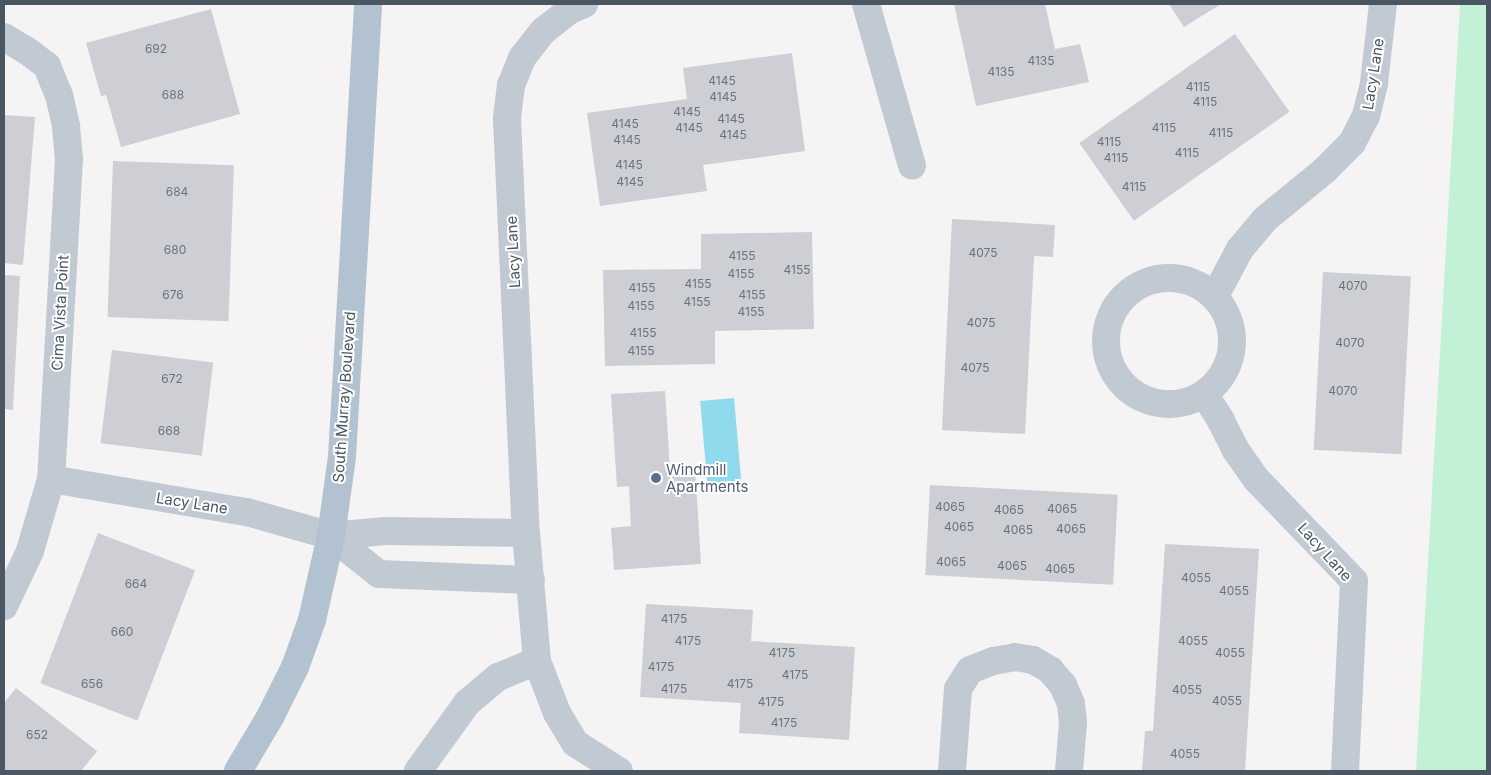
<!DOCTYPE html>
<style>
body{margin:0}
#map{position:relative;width:1491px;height:775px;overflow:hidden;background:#f5f3f3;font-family:Inter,sans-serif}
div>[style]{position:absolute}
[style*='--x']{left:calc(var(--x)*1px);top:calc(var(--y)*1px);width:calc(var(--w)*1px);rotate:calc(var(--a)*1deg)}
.green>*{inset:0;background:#c3f1d5}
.water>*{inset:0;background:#90daee;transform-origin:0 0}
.building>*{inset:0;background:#cdcfd5;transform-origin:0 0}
.minor>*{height:28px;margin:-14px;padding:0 14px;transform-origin:14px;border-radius:14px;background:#c1cad2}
.minor>.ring{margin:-14px;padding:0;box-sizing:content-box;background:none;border:28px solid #c1cad2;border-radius:50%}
.major>*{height:28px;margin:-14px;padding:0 14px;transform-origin:14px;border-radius:14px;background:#b3c2d1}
.dots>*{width:14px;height:14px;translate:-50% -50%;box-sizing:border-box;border:2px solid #fff;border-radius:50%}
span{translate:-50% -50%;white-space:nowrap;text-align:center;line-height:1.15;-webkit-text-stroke:4px #fff;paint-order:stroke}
.number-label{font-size:12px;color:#6b747e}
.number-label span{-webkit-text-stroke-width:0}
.street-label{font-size:15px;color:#4a5661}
.service-label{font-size:15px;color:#4e5e75}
.left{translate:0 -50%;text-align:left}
.frame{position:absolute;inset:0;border:5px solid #4a5661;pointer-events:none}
</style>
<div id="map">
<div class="green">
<i style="clip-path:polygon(1460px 4px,1487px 4px,1487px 771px,1416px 771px)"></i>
</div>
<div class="water">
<i style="left:734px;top:398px;width:85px;height:34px;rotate:85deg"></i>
</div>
<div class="building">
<i style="clip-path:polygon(954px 4px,1045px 4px,1055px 49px,1080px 44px,1089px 82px,976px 106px)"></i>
<i style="clip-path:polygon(1169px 4px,1221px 4px,1184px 27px)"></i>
<i style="clip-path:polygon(211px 9px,240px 114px,121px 147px,106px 95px,101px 96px,86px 43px)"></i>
<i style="left:1235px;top:34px;width:95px;height:190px;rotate:55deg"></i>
<i style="clip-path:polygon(792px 53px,805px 151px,703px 165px,707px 191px,600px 206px,587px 113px,687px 99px,683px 68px)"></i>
<i style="clip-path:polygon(4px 115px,35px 117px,23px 265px,4px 263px)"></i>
<i style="left:113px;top:161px;width:121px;height:156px;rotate:2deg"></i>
<i style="clip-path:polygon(952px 219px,1055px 225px,1053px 257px,1034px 256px,1025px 434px,942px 430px)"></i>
<i style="clip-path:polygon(812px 232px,814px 329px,715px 331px,715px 364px,605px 366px,603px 270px,701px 269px,701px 234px)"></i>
<i style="left:1323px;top:272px;width:88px;height:178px;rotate:3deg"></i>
<i style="clip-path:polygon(4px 275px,20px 276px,13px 410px,4px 409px)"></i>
<i style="left:112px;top:350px;width:102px;height:94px;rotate:7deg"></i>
<i style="clip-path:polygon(665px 391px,670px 469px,695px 468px,701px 564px,614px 570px,611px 528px,631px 526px,629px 486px,617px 487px,611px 394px)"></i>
<i style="left:930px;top:485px;width:188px;height:90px;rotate:3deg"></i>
<i style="left:98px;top:533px;width:104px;height:161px;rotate:21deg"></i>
<i style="clip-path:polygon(1165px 544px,1259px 549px,1245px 771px,1142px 771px,1145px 731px,1153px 731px)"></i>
<i style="clip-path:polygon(646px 604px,753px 610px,751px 641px,855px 647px,849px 740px,739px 733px,741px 703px,640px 697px)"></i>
<i style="clip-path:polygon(16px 688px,97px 751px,81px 771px,4px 771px,4px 703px)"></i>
</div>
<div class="minor">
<i style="--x:584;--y:4;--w:15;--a:157"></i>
<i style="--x:570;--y:10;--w:34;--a:142"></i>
<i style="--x:543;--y:31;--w:34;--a:128"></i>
<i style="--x:522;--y:58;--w:29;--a:112"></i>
<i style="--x:511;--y:85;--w:34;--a:97"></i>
<i style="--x:507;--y:119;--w:414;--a:87.4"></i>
<i style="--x:526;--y:533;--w:128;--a:85.1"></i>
<i style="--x:537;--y:661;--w:56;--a:69"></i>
<i style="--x:557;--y:713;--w:35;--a:59"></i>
<i style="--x:575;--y:743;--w:52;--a:32.5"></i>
<i style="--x:866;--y:4;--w:168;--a:74.1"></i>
<i style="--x:4;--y:37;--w:26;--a:31"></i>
<i style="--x:26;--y:50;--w:26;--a:37"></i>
<i style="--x:47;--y:66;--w:31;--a:68"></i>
<i style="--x:59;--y:95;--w:32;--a:77"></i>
<i style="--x:66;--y:126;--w:33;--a:85"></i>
<i style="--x:69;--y:159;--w:321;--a:93.2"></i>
<i style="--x:51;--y:479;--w:75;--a:106.3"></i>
<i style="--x:30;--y:551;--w:61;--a:115.3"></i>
<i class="ring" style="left:1106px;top:278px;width:98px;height:98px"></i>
<i style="--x:1215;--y:296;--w:53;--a:-62"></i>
<i style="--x:1240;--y:249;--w:38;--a:-50"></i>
<i style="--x:1264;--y:220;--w:79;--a:-39.3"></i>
<i style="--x:1325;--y:170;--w:38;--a:-45"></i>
<i style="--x:1352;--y:143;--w:30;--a:-63"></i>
<i style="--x:1366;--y:116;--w:34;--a:-76"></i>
<i style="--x:1374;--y:83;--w:80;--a:-83.5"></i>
<i style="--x:1204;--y:394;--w:30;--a:57"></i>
<i style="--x:1220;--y:419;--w:34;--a:63"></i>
<i style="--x:1235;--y:449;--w:37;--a:55"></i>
<i style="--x:1256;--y:479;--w:141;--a:46.1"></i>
<i style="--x:1354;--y:581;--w:190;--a:92.7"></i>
<i style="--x:51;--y:479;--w:199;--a:9.6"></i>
<i style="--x:247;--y:512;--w:87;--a:15.9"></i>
<i style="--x:331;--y:536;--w:61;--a:38.4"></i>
<i style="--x:379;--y:574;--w:152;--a:2.3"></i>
<i style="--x:331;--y:536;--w:54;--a:-5.3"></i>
<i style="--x:385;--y:531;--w:141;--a:0.8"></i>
<i style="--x:418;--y:771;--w:84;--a:-54.2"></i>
<i style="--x:467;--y:703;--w:40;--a:-40"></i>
<i style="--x:498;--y:677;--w:42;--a:-22.3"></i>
<i style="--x:952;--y:771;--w:82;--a:-85.8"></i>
<i style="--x:958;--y:689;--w:22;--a:-58"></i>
<i style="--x:970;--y:670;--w:25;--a:-21"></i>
<i style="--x:993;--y:661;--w:22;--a:-10"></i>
<i style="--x:1015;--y:657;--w:18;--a:9"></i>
<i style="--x:1033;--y:660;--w:20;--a:30"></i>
<i style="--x:1050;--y:670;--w:20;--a:49"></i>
<i style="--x:1063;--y:685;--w:21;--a:67"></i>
<i style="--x:1071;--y:704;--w:19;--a:84"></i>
<i style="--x:1073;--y:723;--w:48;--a:94.8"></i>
</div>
<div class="major">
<i style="--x:238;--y:771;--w:63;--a:-59.3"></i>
<i style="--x:270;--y:717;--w:56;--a:-63.4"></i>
<i style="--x:295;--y:667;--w:50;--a:-70.1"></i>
<i style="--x:312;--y:620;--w:86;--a:-77.3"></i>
<i style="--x:331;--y:536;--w:80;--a:-82.1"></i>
<i style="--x:342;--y:457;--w:454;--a:-86.7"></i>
</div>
<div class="dots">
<i style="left:656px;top:478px;background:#5c6f8a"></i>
</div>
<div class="number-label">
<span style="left:156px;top:49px">692</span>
<span style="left:1041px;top:61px">4135</span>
<span style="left:1001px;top:72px">4135</span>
<span style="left:722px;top:81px">4145</span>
<span style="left:1198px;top:87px">4115</span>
<span style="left:173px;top:95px">688</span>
<span style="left:723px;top:97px">4145</span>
<span style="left:1205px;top:102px">4115</span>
<span style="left:687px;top:112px">4145</span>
<span style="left:731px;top:119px">4145</span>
<span style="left:625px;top:124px">4145</span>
<span style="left:689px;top:128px">4145</span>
<span style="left:1164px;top:128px">4115</span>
<span style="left:1221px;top:133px">4115</span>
<span style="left:733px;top:135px">4145</span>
<span style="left:627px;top:140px">4145</span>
<span style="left:1109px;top:142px">4115</span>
<span style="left:1187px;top:153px">4115</span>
<span style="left:1116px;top:158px">4115</span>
<span style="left:629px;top:165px">4145</span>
<span style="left:630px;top:182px">4145</span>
<span style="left:1134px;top:187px">4115</span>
<span style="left:177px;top:192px">684</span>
<span style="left:175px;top:250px">680</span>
<span style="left:983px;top:253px">4075</span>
<span style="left:742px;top:256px">4155</span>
<span style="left:797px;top:270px">4155</span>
<span style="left:741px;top:274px">4155</span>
<span style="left:698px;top:284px">4155</span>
<span style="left:1353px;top:286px">4070</span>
<span style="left:642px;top:288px">4155</span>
<span style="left:173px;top:295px">676</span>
<span style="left:752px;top:295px">4155</span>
<span style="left:697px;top:302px">4155</span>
<span style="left:641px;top:306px">4155</span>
<span style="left:751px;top:312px">4155</span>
<span style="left:981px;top:323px">4075</span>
<span style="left:643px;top:333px">4155</span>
<span style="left:1350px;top:343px">4070</span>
<span style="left:641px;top:351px">4155</span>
<span style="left:975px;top:368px">4075</span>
<span style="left:172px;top:379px">672</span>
<span style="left:1343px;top:391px">4070</span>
<span style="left:169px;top:431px">668</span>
<span style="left:950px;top:507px">4065</span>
<span style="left:1062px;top:509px">4065</span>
<span style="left:1009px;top:510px">4065</span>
<span style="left:959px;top:527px">4065</span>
<span style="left:1071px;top:529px">4065</span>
<span style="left:1018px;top:530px">4065</span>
<span style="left:951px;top:562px">4065</span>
<span style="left:1012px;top:566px">4065</span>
<span style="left:1060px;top:569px">4065</span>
<span style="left:1196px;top:578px">4055</span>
<span style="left:136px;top:584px">664</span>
<span style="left:1234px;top:591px">4055</span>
<span style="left:674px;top:619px">4175</span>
<span style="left:122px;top:632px">660</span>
<span style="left:688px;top:641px">4175</span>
<span style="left:1193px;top:641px">4055</span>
<span style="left:782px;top:653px">4175</span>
<span style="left:1230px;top:653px">4055</span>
<span style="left:661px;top:667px">4175</span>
<span style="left:795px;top:675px">4175</span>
<span style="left:92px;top:684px">656</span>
<span style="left:740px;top:684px">4175</span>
<span style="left:674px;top:689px">4175</span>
<span style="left:1187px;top:690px">4055</span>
<span style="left:1227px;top:701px">4055</span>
<span style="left:771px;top:702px">4175</span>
<span style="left:784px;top:723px">4175</span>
<span style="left:37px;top:735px">652</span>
<span style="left:1185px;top:754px">4055</span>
</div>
<div class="street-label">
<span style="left:1373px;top:74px;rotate:-81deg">Lacy Lane</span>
<span style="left:513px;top:252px;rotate:-93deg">Lacy Lane</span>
<span style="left:60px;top:313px;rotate:-87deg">Cima Vista Point</span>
<span style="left:344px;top:397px;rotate:-86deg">South Murray Boulevard</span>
<span style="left:192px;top:503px;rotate:9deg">Lacy Lane</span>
<span style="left:1325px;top:552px;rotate:48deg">Lacy Lane</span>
</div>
<div class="service-label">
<span class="left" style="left:666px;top:478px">Windmill<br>Apartments</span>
</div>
<div class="frame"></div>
</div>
